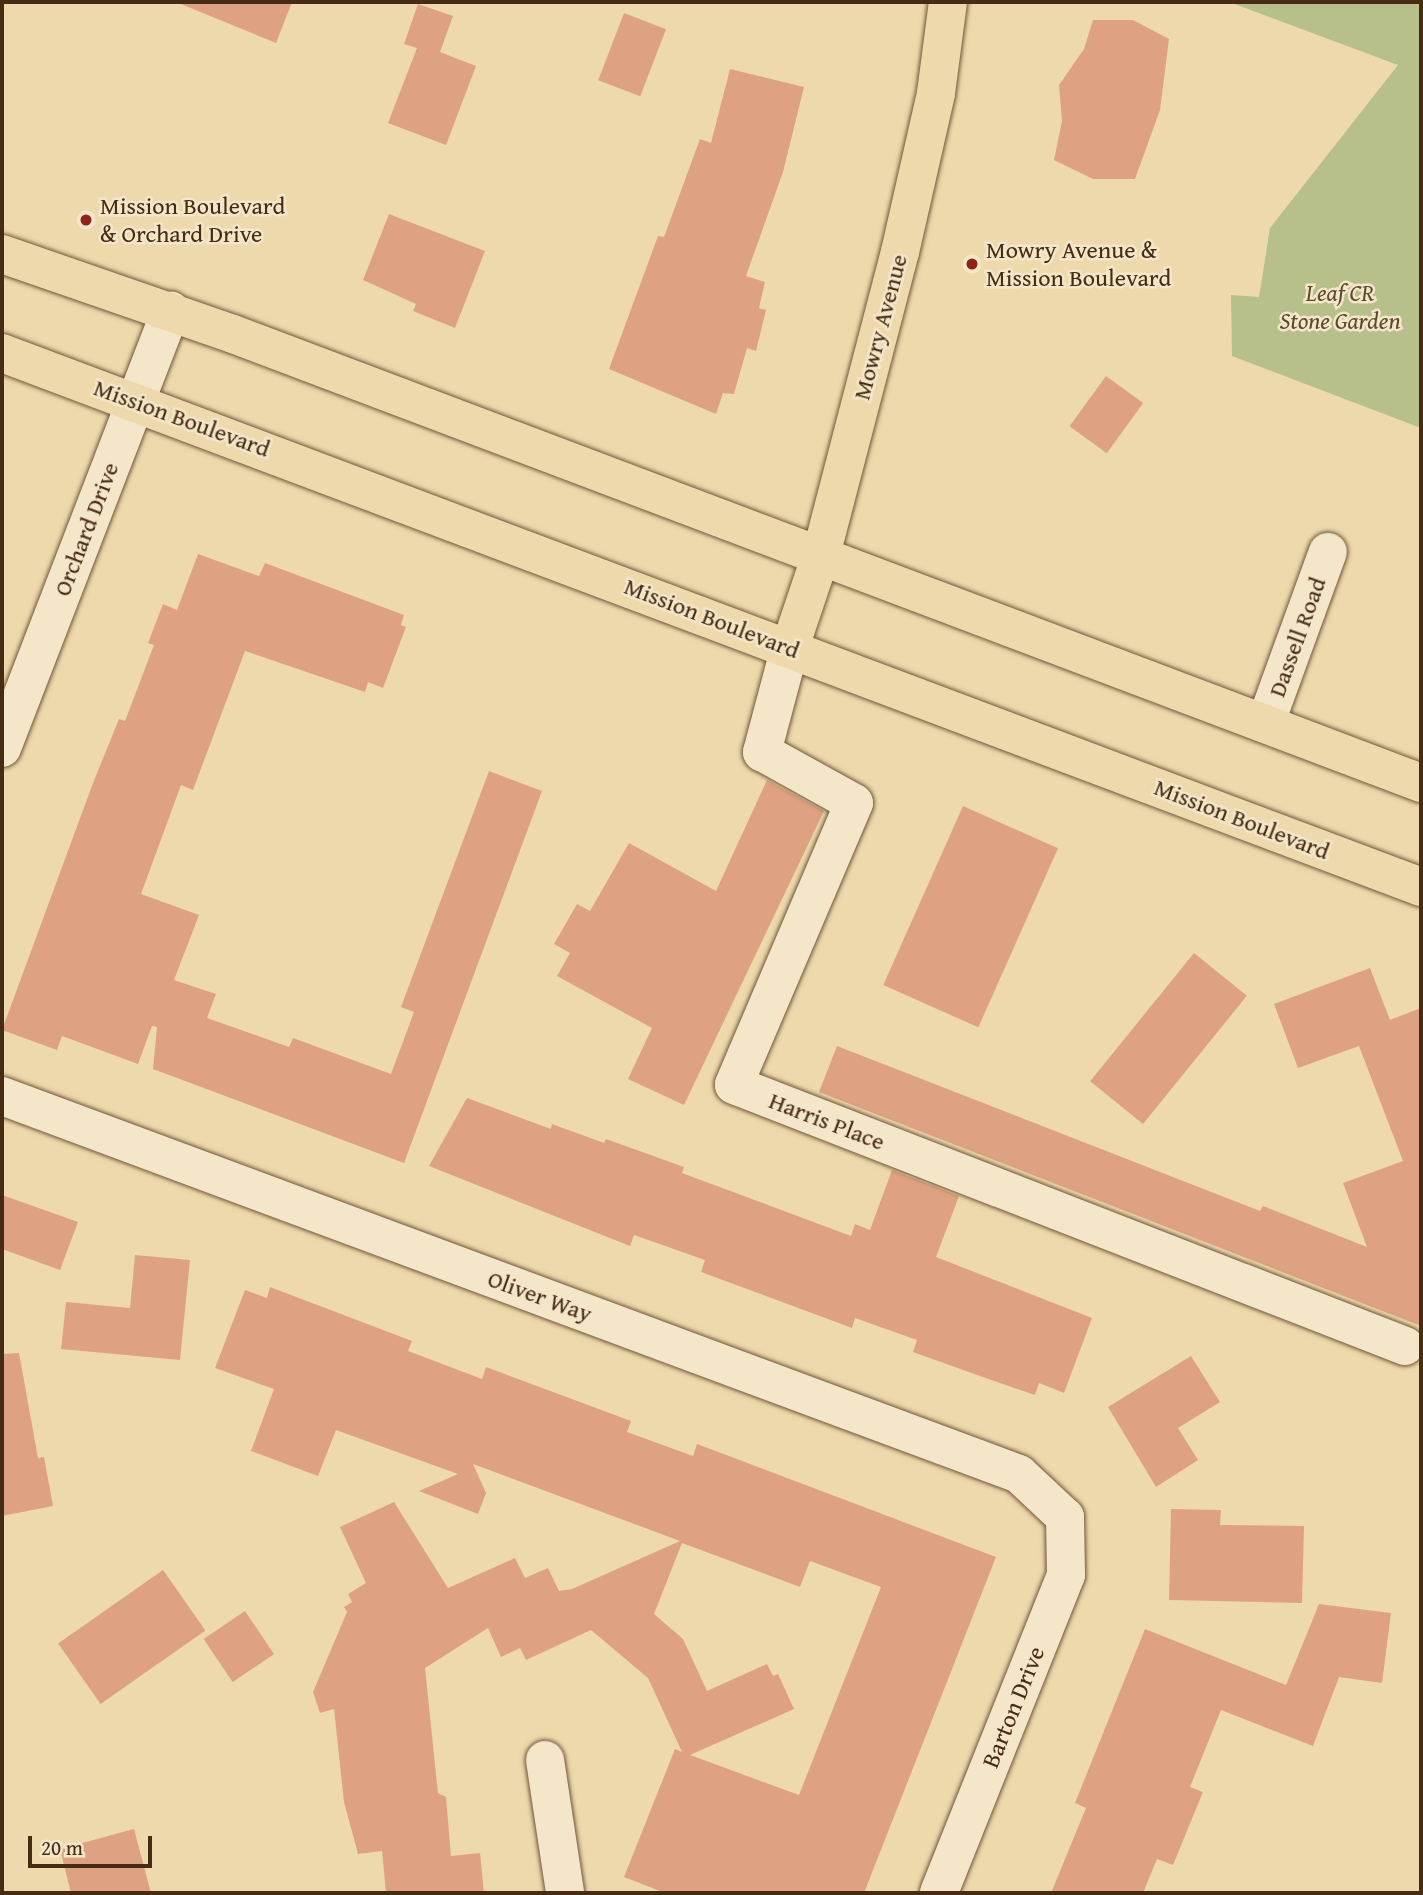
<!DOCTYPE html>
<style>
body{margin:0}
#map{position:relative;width:1423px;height:1895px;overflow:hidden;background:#eed9ac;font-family:"Gentium Book Plus",serif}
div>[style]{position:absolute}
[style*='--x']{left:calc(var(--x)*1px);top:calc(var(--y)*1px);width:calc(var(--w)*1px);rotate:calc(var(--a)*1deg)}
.green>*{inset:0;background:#b7bf8a}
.building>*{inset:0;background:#dea282;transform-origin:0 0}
.roads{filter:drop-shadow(0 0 2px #705739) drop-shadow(0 0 2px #705739)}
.minor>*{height:38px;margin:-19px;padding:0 19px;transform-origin:19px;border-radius:19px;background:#f4e6c9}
.primary>*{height:38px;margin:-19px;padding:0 19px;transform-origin:19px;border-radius:19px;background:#eed9ac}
.dots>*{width:19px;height:19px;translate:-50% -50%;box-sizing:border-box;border:4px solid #f4e6c9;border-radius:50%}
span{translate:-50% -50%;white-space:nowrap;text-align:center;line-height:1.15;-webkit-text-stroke:5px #f4e6c9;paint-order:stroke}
.poi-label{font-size:24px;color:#462c13}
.left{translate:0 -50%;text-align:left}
.park-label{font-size:24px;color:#5d492b;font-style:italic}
.street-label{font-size:24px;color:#462c13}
.frame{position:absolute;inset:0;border:4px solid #462c13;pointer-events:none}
.scale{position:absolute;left:28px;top:1836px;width:124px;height:32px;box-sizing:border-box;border:4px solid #462c13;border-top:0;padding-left:9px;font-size:21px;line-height:24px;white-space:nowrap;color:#462c13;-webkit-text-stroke:5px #f4e6c9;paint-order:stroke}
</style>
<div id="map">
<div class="green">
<i style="clip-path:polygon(1229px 2px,1421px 2px,1421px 428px,1232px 356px,1231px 295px,1259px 297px,1270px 228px,1398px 65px)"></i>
</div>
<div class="building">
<i style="clip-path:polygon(176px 2px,292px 2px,276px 43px)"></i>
<i style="clip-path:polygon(418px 4px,453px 16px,440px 52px,476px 66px,446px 145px,388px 123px,417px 48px,404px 44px)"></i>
<i style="left:624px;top:13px;width:45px;height:72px;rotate:21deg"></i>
<i style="clip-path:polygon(1093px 20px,1133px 20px,1169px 39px,1160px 110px,1135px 179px,1093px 179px,1054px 160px,1062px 121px,1059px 85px,1084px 49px)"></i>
<i style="clip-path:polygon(730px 69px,804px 87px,783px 172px,746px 276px,765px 282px,759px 308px,766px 310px,756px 351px,747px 348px,734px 394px,723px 393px,716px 414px,609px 369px,658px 236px,664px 237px,700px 139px,711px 143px)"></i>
<i style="clip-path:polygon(389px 214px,485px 251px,455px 328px,413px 311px,416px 304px,363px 280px)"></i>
<i style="left:1106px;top:376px;width:46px;height:62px;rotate:36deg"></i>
<i style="clip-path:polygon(198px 554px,259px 576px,265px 563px,404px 615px,401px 625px,406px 627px,383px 688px,368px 682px,365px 692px,245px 651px,193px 790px,181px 785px,141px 894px,199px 915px,174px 980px,216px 994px,207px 1018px,289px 1047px,293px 1038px,391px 1074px,414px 1012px,401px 1007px,489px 771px,542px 791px,404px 1163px,153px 1069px,157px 1027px,152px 1026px,138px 1064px,62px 1036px,57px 1050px,2px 1030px,93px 783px,119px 719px,125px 721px,154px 645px,148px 643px,163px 604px,177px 610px)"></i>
<i style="clip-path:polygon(767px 780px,824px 811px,684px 1105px,628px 1079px,652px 1028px,557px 976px,570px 953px,554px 944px,577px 904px,590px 911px,629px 843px,716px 891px)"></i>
<i style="left:963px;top:806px;width:104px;height:196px;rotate:24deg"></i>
<i style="left:1194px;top:953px;width:68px;height:165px;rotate:39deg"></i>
<i style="clip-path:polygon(1370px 968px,1390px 1020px,1421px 1008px,1421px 1326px,819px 1092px,837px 1046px,1260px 1211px,1263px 1206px,1367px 1247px,1343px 1183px,1403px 1161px,1359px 1046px,1298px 1068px,1274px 1004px)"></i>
<i style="clip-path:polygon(467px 1098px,551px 1129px,552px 1124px,604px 1143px,606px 1139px,684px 1167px,682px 1173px,851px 1236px,855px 1224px,870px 1230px,892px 1170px,959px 1196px,936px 1257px,1092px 1318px,1064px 1393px,1039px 1383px,1035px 1395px,980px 1376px,913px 1352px,917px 1340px,855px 1318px,852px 1328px,701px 1272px,705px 1260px,634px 1235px,630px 1246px,429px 1166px)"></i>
<i style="clip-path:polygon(2px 1195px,78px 1222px,60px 1270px,2px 1249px)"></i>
<i style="clip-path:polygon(135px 1255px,190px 1260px,180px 1360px,61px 1349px,66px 1302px,130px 1308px)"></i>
<i style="clip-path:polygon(evenodd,270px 1287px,412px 1341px,408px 1351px,482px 1379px,486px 1367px,631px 1421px,627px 1432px,693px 1456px,697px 1444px,996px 1557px,864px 1893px,665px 1893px,624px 1877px,675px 1749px,682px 1752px,648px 1678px,591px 1630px,526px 1660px,520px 1648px,501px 1657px,488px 1628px,425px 1668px,438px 1793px,446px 1797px,451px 1856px,480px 1853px,484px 1893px,386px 1893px,382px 1851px,358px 1854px,344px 1802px,334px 1709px,320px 1713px,313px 1692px,347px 1612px,344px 1607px,352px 1602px,348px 1594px,366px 1583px,340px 1527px,394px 1502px,448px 1588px,515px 1558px,525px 1578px,548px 1568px,559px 1591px,572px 1589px,680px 1541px,473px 1464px,486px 1493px,478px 1514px,419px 1491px,458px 1474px,336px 1430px,318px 1476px,251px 1451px,274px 1389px,215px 1368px,245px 1290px,267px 1298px,270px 1287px,682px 1543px,800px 1587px,810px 1561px,881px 1587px,799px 1795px,690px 1755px,794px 1709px,778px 1674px,773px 1676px,767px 1664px,707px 1691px,683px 1639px,654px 1614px,682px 1543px)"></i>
<i style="clip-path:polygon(19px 1353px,38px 1458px,44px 1457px,53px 1506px,2px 1516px,2px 1354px)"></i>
<i style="clip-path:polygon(1191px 1356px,1220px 1402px,1178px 1428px,1198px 1460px,1156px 1487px,1108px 1407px)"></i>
<i style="clip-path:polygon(1171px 1509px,1221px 1510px,1220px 1525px,1304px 1526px,1302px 1603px,1169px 1600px)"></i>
<i style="left:163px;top:1570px;width:74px;height:128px;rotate:55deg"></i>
<i style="clip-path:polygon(1319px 1604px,1391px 1613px,1382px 1683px,1339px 1677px,1313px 1746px,1221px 1710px,1190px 1787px,1203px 1792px,1173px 1865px,1157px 1859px,1143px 1893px,1051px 1893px,1086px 1808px,1075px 1803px,1145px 1629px,1286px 1685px)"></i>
<i style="left:245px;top:1611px;width:52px;height:50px;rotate:56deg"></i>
<i style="clip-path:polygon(134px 1829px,151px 1893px,71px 1893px,60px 1849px)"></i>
</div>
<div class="roads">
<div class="minor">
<i style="--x:790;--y:647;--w:109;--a:104.9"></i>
<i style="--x:762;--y:752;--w:105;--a:29"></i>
<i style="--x:854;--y:803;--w:306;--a:113.1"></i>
<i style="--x:734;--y:1085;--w:720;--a:21.25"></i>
<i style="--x:1266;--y:722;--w:181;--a:-70"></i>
<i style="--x:2;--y:748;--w:469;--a:-68.9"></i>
<i style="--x:2;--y:1096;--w:1085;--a:20.39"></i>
<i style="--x:1019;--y:1474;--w:63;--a:43.1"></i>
<i style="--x:1065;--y:1517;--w:58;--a:89"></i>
<i style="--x:1066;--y:1575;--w:342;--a:111.8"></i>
<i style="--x:545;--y:1760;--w:134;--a:81.4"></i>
</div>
<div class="primary">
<i style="--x:2;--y:254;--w:244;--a:19.1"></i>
<i style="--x:233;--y:334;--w:1270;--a:20.7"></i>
<i style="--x:2;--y:353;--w:1516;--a:20.62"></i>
<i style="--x:790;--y:647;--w:97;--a:-71.4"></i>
<i style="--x:821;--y:555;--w:313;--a:-75.4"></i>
<i style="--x:900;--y:252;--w:163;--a:-77.2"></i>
<i style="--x:936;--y:93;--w:92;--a:-82.5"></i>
</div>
</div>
<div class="dots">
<i style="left:86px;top:220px;background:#8f2418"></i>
<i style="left:972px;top:264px;background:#8f2418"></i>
</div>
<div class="poi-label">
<span class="left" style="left:100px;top:220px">Mission Boulevard<br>&amp; Orchard Drive</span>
<span class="left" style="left:986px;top:264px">Mowry Avenue &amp;<br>Mission Boulevard</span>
</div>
<div class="park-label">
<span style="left:1340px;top:307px">Leaf CR<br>Stone Garden</span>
</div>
<div class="street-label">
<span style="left:880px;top:327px;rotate:-75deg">Mowry Avenue</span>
<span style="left:182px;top:418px;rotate:20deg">Mission Boulevard</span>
<span style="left:86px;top:529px;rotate:-69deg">Orchard Drive</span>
<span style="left:712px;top:618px;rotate:21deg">Mission Boulevard</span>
<span style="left:1297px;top:637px;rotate:-70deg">Dassell Road</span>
<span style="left:1242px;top:819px;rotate:21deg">Mission Boulevard</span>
<span style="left:827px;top:1121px;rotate:21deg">Harris Place</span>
<span style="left:540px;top:1296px;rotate:20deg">Oliver Way</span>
<span style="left:1013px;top:1707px;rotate:-68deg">Barton Drive</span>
</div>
<div class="frame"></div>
<div class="scale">20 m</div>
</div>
